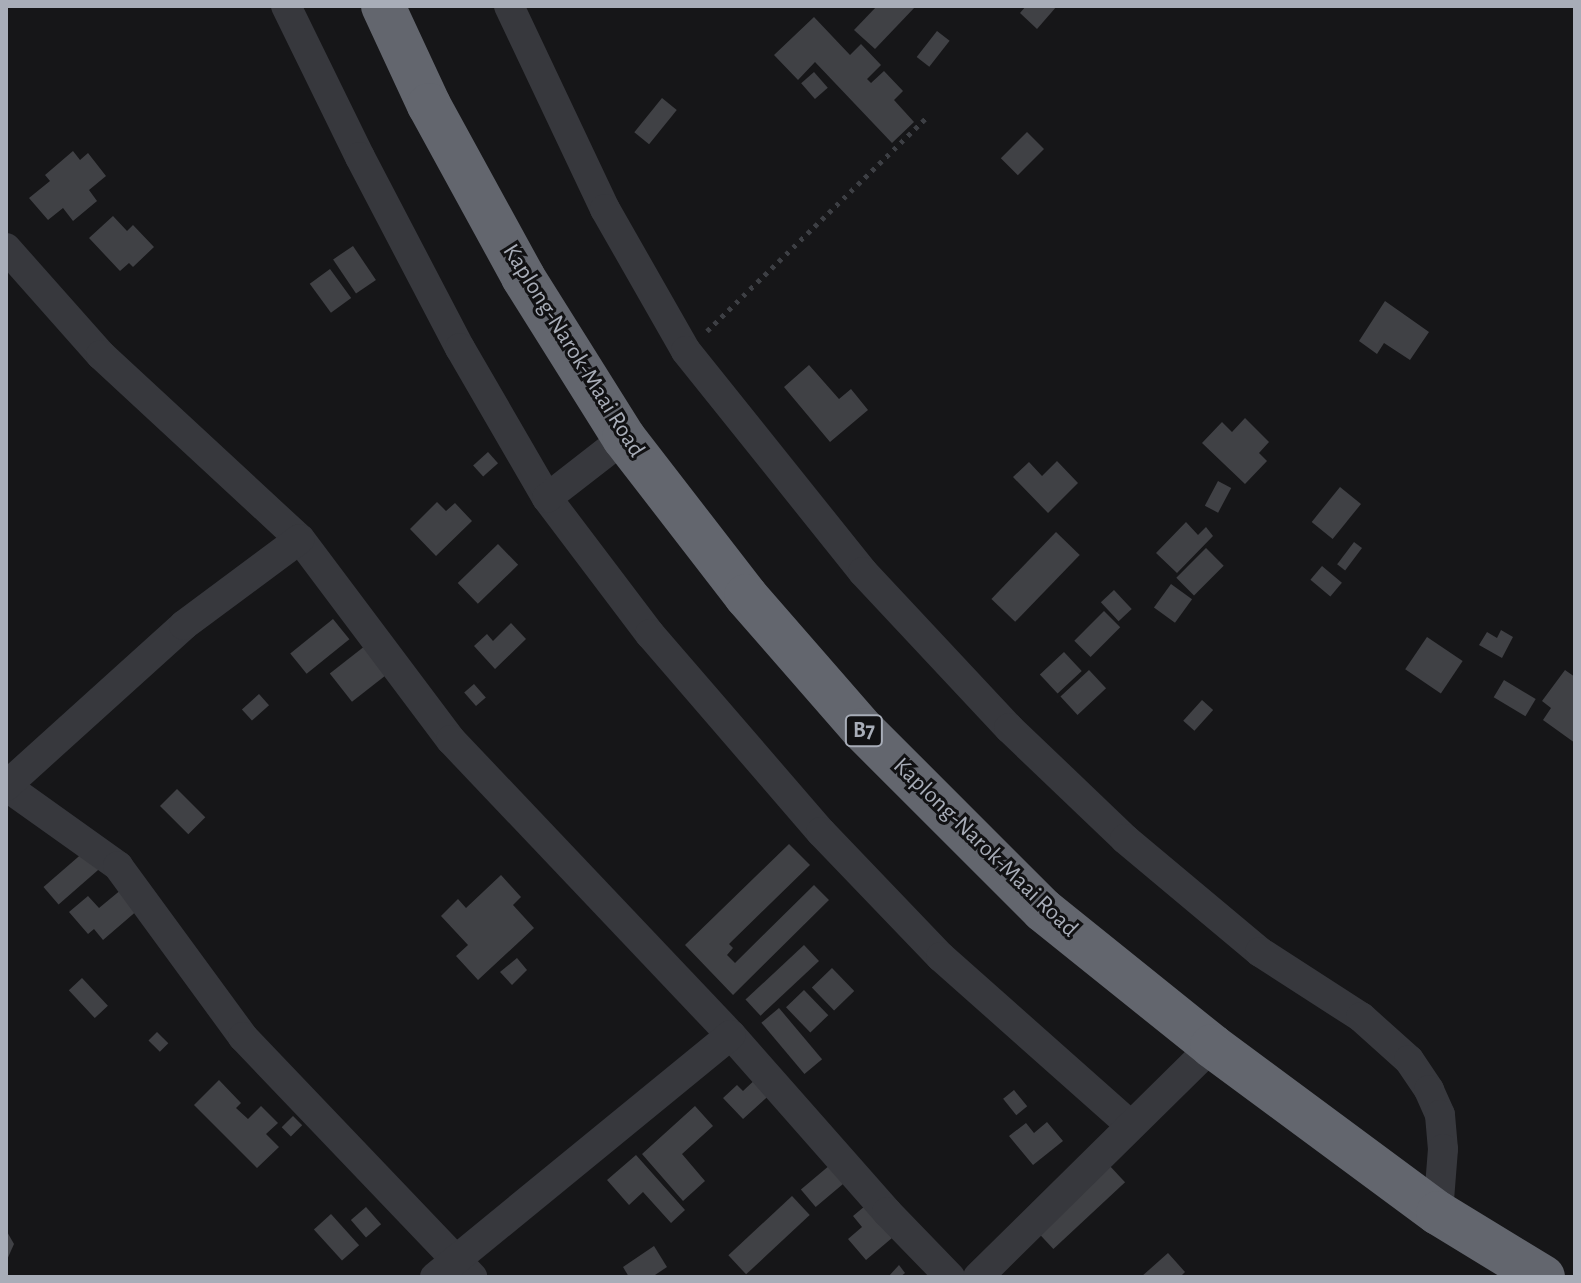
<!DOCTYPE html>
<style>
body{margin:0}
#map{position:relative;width:1581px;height:1283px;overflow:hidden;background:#161618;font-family:"Alegreya Sans",sans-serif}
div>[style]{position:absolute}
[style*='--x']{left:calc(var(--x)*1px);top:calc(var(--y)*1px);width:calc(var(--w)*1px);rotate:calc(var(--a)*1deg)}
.building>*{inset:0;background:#404145;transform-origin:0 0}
.path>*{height:5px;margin-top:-2.5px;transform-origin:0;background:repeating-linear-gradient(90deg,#3d3f44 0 4px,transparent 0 10px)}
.street>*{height:30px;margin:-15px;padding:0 15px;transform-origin:15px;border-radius:15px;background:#37383d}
.highway>*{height:44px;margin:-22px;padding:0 22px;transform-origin:22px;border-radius:22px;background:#63666e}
span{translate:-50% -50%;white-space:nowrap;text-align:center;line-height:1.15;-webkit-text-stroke:6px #111113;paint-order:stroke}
.shield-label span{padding:2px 6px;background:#111113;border:2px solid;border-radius:6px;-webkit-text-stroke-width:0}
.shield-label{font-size:22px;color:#a8adb8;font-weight:700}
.street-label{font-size:24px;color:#a8adb8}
.frame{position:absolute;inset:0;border:8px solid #a8adb8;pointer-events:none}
</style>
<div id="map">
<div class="building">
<i style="clip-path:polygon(877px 6px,916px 6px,875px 49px,854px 30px)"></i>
<i style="clip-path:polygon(1026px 6px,1057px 6px,1037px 29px,1020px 13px)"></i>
<i style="clip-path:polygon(814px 17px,850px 55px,861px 44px,881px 65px,867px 79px,871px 83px,884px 71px,903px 91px,894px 100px,914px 122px,892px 143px,815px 62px,798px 80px,774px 55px)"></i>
<i style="left:937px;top:31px;width:16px;height:33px;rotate:38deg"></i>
<i style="left:814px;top:72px;width:21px;height:17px;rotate:49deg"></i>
<i style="left:662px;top:98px;width:19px;height:44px;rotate:39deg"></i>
<i style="left:1027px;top:132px;width:24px;height:37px;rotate:45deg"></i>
<i style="clip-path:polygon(73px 151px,80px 160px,88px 153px,106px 176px,89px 190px,97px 201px,73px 221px,63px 208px,48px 220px,29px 198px,50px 181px,45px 175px)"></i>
<i style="clip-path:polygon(113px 216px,127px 231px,133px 225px,154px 247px,133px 267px,129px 263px,120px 271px,89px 238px)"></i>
<i style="left:353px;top:246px;width:41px;height:24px;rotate:56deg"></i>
<i style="left:330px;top:269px;width:36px;height:25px;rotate:54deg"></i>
<i style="clip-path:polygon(1385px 301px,1429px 332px,1410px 360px,1384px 343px,1377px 354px,1359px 341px)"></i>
<i style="clip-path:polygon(809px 365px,839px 399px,851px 389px,868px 410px,830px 442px,784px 387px)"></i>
<i style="clip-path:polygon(1245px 418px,1269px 442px,1259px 453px,1267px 461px,1245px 484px,1202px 443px,1222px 422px,1232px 432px)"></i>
<i style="left:488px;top:452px;width:15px;height:20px;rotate:48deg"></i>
<i style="clip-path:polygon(1057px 461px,1078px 483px,1048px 513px,1013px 477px,1029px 462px,1042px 476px)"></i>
<i style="left:1218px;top:481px;width:15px;height:28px;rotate:28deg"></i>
<i style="left:1340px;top:487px;width:27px;height:45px;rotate:39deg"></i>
<i style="clip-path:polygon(437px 502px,446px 511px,455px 503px,472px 521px,436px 556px,410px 529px)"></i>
<i style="clip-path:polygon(1186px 522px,1198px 535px,1206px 527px,1213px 536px,1177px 573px,1156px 553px)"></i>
<i style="left:1056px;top:532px;width:33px;height:93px;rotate:44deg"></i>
<i style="left:1354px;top:542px;width:10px;height:28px;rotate:37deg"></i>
<i style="left:498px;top:544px;width:29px;height:56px;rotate:46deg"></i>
<i style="left:1206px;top:548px;width:25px;height:42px;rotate:45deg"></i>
<i style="left:1322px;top:566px;width:26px;height:18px;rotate:40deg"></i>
<i style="left:1171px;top:584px;width:26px;height:29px;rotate:36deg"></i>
<i style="left:1114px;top:590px;width:26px;height:18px;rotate:47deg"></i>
<i style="left:1104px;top:611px;width:23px;height:42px;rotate:45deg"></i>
<i style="left:333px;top:619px;width:26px;height:55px;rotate:51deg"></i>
<i style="clip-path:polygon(511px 623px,526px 639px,495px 669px,474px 646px,487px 634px,493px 641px)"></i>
<i style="clip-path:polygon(1501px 630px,1513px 637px,1502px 658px,1479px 645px,1487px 632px,1497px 638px)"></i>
<i style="left:1427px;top:637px;width:43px;height:39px;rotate:34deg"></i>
<i style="left:370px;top:642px;width:36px;height:51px;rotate:52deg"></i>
<i style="left:1064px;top:652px;width:26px;height:33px;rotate:47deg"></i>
<i style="left:1089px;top:670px;width:25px;height:39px;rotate:47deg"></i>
<i style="clip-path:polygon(1565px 670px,1575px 677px,1575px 743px,1543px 720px,1551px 708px,1542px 701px)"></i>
<i style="left:1504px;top:680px;width:37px;height:20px;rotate:31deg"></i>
<i style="left:474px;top:684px;width:18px;height:13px;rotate:49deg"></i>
<i style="left:259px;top:694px;width:15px;height:23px;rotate:48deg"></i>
<i style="left:1202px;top:700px;width:15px;height:28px;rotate:42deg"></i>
<i style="left:177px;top:789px;width:40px;height:24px;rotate:45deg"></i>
<i style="clip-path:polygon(789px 844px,810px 865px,729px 944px,733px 948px,727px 955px,735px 963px,814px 885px,829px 900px,733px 995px,685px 945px)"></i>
<i style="left:85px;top:851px;width:23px;height:55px;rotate:49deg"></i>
<i style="clip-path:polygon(501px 875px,521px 897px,513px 905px,534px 928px,478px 980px,456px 956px,468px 945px,441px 916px,458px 899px,466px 908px)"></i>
<i style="clip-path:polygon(122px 889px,139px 909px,103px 940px,94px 929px,88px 934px,69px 912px,88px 896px,99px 908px)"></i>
<i style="left:804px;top:945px;width:22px;height:80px;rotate:47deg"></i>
<i style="clip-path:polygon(517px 958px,527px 970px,512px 985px,500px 972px)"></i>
<i style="left:832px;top:968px;width:32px;height:28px;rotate:46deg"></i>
<i style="left:82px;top:978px;width:38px;height:18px;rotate:47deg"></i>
<i style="left:804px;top:990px;width:35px;height:25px;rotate:46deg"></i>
<i style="left:779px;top:1008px;width:67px;height:23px;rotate:50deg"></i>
<i style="left:157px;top:1032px;width:16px;height:12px;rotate:45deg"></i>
<i style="clip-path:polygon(761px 1074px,775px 1090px,743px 1119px,723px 1098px,737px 1085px,743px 1091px)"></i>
<i style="clip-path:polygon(219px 1080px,241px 1103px,236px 1108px,248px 1119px,261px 1106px,278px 1123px,266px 1134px,279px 1147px,257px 1168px,194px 1105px)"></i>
<i style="left:1014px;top:1090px;width:21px;height:14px;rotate:51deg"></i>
<i style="clip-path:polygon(695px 1106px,713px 1126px,682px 1154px,705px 1181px,683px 1201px,642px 1154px)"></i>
<i style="left:293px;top:1116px;width:13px;height:16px;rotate:45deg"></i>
<i style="clip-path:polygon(1047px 1122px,1063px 1141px,1033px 1165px,1009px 1136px,1026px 1123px,1034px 1133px)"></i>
<i style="clip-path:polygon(636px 1155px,685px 1210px,671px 1223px,643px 1192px,629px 1205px,607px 1180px)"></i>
<i style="left:1108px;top:1164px;width:25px;height:98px;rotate:47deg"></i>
<i style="left:830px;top:1165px;width:23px;height:38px;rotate:50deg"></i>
<i style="left:792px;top:1196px;width:26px;height:87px;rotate:47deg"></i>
<i style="clip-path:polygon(865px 1206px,892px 1238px,866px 1260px,848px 1239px,862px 1227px,853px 1216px)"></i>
<i style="left:366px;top:1207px;width:23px;height:20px;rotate:49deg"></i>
<i style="left:331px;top:1214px;width:42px;height:23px;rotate:48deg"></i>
<i style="clip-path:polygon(6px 1230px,14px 1244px,6px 1262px)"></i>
<i style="clip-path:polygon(654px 1246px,667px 1267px,652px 1277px,629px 1277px,623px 1267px)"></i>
<i style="clip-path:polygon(1168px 1253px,1185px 1272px,1180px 1277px,1141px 1277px)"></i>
<i style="clip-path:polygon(899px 1265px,905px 1273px,900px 1277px,888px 1277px)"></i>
</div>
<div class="path">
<i style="--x:707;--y:331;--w:308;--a:-44.2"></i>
</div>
<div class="street">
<i style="--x:286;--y:6;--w:168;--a:63.9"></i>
<i style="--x:360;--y:157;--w:216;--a:62.4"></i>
<i style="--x:460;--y:348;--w:173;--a:59.9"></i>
<i style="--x:547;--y:498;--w:171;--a:52.9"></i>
<i style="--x:650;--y:634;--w:262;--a:49.2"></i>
<i style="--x:821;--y:832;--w:173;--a:46.2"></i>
<i style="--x:941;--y:957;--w:253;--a:41.6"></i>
<i style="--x:509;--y:6;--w:225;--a:64.7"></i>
<i style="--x:605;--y:209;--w:163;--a:60.3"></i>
<i style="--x:686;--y:351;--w:283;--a:51.3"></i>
<i style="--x:863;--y:572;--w:214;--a:46.9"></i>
<i style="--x:1009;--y:728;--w:161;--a:43.7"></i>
<i style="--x:1125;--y:839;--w:176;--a:39.9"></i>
<i style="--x:1260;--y:952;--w:120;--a:32.8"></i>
<i style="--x:1361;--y:1017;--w:64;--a:41.9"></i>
<i style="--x:1409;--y:1060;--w:36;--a:56"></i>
<i style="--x:1429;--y:1090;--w:27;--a:66"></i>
<i style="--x:1440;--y:1115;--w:34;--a:85"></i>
<i style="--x:1443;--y:1149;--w:64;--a:94.5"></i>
<i style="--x:6;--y:248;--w:143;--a:48.4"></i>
<i style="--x:101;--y:355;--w:271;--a:42.8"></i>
<i style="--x:300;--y:539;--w:251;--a:53.1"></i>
<i style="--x:451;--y:740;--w:407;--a:46.5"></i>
<i style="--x:731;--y:1035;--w:236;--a:48.6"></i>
<i style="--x:887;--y:1212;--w:91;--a:45.9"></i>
<i style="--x:547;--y:498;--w:98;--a:-37.9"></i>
<i style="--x:6;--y:786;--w:138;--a:35.5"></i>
<i style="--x:118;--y:866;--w:212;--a:53.8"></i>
<i style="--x:243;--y:1037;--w:332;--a:46.3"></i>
<i style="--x:6;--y:786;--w:240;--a:-42.1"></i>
<i style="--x:184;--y:625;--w:144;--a:-36.6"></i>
<i style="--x:435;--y:1277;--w:382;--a:-39.3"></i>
<i style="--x:978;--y:1277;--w:329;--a:-44.6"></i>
</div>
<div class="highway">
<i style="--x:383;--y:6;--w:109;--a:65.1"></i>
<i style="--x:429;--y:105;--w:196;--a:61.3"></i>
<i style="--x:523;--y:277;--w:190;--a:57.9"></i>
<i style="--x:624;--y:438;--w:200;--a:52.3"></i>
<i style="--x:746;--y:596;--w:178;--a:48.9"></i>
<i style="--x:863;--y:730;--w:255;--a:45"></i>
<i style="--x:1043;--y:910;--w:217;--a:38.8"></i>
<i style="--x:1212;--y:1046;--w:281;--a:36.5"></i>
<i style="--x:1438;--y:1213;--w:123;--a:31.4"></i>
</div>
<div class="shield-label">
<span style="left:864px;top:731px">B7</span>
</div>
<div class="street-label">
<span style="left:573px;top:351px;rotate:58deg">Kaplong-Narok-Maai Road</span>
<span style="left:985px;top:848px;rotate:44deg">Kaplong-Narok-Maai Road</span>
</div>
<div class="frame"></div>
</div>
